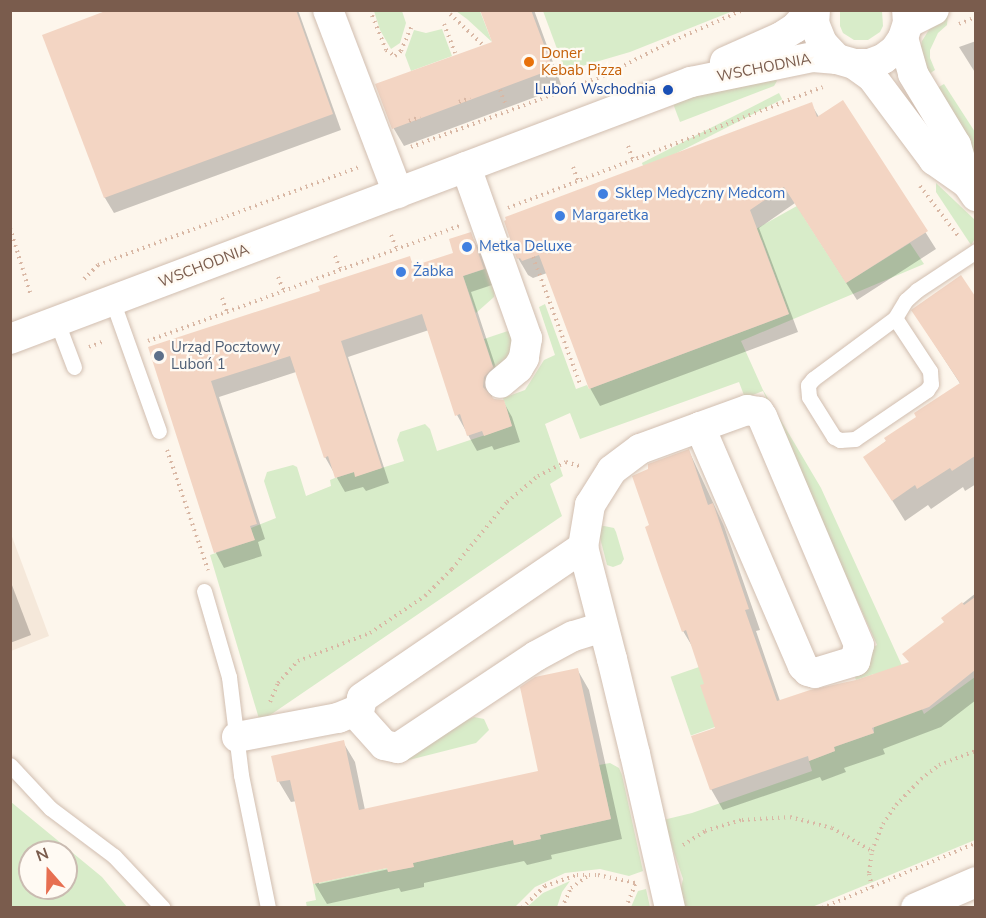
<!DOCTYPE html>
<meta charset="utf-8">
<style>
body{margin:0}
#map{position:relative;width:986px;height:918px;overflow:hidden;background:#fdf6ec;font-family:"Nunito Sans",sans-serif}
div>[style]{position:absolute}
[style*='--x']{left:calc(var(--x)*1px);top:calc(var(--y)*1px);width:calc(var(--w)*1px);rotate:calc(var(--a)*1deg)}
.residential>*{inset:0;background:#f5e8da}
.green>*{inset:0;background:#d8ecc9;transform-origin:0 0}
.shadow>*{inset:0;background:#0003}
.building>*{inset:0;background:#f3d5c3}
.path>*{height:4px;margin-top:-2px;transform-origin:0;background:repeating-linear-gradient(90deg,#d9b8a5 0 1.5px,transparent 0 6px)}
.roads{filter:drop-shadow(0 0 2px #d1beb0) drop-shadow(0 0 2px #d1beb0)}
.lane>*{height:15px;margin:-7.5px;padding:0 7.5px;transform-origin:7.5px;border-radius:7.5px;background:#fff}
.street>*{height:30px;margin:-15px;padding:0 15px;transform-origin:15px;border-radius:15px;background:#fff}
.dots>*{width:16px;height:16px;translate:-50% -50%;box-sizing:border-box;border:3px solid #fffaf3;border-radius:50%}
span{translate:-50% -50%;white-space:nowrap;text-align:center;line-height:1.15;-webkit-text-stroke:4.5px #fffaf3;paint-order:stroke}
.food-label{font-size:15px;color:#c56008}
.left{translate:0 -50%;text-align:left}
.street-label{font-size:15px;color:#7a5c4d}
.transit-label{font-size:15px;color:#164399}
.right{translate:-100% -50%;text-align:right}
.shop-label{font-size:15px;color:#366cbe}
.service-label{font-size:15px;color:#4e5e75}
.frame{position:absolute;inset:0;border:12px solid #7a5c4d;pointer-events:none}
.north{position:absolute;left:18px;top:840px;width:60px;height:60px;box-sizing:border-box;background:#fffaf3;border:2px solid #cabbb1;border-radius:50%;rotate:340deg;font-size:16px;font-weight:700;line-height:24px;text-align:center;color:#7a5c4d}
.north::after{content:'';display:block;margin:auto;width:21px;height:27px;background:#e76f51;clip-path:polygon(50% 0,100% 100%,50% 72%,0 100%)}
</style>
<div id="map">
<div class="residential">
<i style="clip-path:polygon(11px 534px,49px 636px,11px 651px,10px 651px)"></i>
</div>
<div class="green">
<i style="clip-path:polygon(840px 10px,882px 11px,883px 26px,880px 32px,868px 40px,854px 40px,843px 33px,840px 26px)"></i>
<i style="clip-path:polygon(374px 11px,402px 11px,406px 23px,400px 43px,391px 49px,380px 30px)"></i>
<i style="clip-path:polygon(456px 11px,480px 11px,492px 42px,467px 19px)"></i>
<i style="clip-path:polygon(543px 11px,543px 10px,733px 11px,630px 52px,582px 66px,567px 68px,563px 65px)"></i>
<i style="clip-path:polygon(948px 14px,947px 25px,938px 33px,930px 50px,930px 58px,935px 70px,926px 76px,920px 50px,922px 41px,930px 28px)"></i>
<i style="clip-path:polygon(442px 29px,452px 56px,411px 71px,405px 55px,414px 30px,426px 33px)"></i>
<i style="clip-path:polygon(774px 73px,777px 81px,774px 86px,680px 122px,672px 101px)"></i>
<i style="clip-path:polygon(944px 84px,975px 132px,976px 166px,932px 91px)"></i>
<i style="left:779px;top:93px;width:7px;height:154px;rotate:63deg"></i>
<i style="clip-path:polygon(936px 183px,975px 220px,975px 239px,971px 245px,936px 192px)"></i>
<i style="clip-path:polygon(804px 202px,803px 216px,846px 283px,910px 243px,924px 264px,741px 341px,763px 390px,821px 488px,924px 714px,975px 677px,975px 840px,812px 907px,685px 907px,680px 892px,683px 879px,663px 820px,692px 813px,812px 771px,809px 761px,835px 751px,834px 747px,874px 733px,874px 674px,856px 680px,854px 675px,869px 649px,877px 645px,763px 391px,745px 398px,739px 382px,580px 439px,570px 413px,545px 424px,563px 476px,550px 484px,562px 516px,260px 722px,210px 555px,254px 540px,251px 528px,276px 518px,264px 481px,267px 472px,293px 465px,297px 467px,306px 496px,331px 486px,330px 480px,335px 478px,354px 472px,356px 476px,404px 461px,397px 440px,400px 432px,425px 424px,430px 429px,437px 451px,512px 426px,503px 398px,525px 390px,544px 360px,555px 355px,539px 307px,545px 304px,576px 389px,587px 385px,589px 389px,789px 314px,762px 241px,754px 230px)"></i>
<i style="clip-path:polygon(488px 268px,495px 290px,494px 297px,476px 313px,463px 276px)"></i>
<i style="clip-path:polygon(511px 330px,515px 346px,496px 375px,484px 339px)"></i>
<i style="clip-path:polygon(599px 525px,614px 528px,616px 532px,624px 559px,621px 564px,613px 567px,607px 565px,598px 530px)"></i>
<i style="left:699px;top:667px;width:62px;height:30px;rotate:71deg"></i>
<i style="clip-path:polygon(474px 717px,484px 719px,489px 730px,476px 743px,405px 761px,454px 726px)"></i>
<i style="clip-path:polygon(610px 763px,619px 768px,622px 775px,643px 871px,629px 876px,600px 869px,565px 873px,535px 887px,515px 907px,307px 908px,306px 902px,316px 900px,313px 884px,387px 868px,388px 872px,413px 867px,413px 863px,513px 840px,514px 845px,541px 839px,540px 835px,611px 819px,599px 765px)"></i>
<i style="clip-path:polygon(evenodd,11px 802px,102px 877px,127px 907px,11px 907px,11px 802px,30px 852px,66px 852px,66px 888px,30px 888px,30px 852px)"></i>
<i style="clip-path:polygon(570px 881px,562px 892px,557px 907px,527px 907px,543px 893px)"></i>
<i style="clip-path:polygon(646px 889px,650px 907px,631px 907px,638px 891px)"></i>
</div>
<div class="shadow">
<i style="clip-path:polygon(113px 10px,298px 10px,341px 130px,114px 213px,105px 198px,44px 36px)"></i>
<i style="clip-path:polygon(482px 10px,534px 10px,562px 87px,404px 146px,394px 129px,377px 85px,494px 43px)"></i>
<i style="clip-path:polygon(976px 41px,976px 74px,959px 47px)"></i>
<i style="clip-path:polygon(843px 102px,936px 249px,857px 300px,795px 203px,759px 228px,798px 332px,600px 406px,590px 388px,547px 273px,533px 278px,528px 275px,518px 258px,811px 104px,819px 117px)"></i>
<i style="clip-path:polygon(470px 234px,479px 249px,492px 285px,471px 292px,501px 383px,492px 392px,492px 399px,503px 401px,512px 417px,520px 442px,494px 450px,492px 446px,477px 451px,457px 415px,429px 330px,348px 357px,389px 483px,366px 491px,363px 487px,345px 492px,325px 457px,296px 372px,219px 397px,265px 539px,258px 542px,262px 556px,224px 568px,216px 553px,150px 348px,322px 292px,409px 258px,415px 267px,455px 254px)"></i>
<i style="clip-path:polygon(961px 277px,976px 299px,976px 484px,965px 491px,963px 487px,931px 509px,928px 505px,905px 521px,865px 457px,961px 385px,913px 311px)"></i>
<i style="clip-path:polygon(689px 451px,724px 526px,760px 630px,756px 631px,780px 701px,856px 682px,910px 663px,904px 654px,945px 623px,943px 619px,976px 593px,976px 700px,941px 727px,883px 749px,885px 754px,844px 768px,846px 772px,822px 781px,820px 777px,723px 810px,711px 789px,717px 729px,706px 685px,695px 651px,683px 631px,651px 526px)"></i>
<i style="clip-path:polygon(10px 580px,31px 635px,10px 643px)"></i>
<i style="clip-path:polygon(evenodd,577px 669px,589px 690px,622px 839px,551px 855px,552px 859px,527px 865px,524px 861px,424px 883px,424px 887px,401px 892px,399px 888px,327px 904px,315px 884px,297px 801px,291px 802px,279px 782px,273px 757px,343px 742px,355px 762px,365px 810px,540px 772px,577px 669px,394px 865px,394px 868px,319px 884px,319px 881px,394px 865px)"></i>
</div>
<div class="building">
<i style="clip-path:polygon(108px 10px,296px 10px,333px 114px,104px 198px,42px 35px)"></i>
<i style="clip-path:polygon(480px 10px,531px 10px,553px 69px,392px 129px,375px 84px,492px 42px)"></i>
<i style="clip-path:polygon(843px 100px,928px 231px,846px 283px,784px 187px,750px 210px,789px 314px,589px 389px,539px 255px,522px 261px,520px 258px,517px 259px,504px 221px,506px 220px,505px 217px,812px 102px,817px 117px)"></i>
<i style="clip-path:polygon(471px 232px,484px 269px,463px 276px,493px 367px,484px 377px,483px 387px,494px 399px,504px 400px,512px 426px,484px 436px,482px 431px,467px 436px,460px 414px,455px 416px,422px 314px,341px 341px,382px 468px,355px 477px,354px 472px,335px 478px,328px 456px,324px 458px,290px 356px,211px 381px,257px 524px,250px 526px,255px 540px,214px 553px,148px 347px,320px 291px,318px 286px,410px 256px,413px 266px,453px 253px,449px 239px)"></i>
<i style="clip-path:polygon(961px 275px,975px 296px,975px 456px,952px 471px,950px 468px,917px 489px,915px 485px,892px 501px,863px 457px,886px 441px,884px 438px,916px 417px,914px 413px,960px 383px,911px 310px)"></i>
<i style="clip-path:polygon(689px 449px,708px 505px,713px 503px,749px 609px,745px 610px,777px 701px,810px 690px,856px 680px,909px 662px,902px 654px,944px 622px,941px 618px,962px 602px,964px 605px,975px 597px,975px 670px,929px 707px,872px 728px,874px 733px,834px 747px,835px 751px,809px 761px,808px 756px,710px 790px,691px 736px,715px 728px,700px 685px,704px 684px,686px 630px,682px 632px,660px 571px,645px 527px,649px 525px,632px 476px,648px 469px,648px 464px)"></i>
<i style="clip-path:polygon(578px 668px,611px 819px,540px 835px,541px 839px,514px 845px,513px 840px,413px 863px,414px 867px,388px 872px,387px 868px,313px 884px,290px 780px,277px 782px,271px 756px,344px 740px,359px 810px,538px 771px,520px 687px,535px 677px)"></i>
</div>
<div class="path">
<i style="--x:370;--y:10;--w:43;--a:68.2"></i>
<i style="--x:386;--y:50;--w:11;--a:34"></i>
<i style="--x:395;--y:56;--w:8;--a:-40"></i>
<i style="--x:401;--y:51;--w:28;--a:-67"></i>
<i style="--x:450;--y:14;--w:45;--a:43.2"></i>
<i style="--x:444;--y:24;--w:31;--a:69"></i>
<i style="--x:959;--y:24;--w:18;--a:-22"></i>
<i style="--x:500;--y:90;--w:14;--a:69"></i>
<i style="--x:459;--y:102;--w:12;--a:-20"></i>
<i style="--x:409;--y:121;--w:12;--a:-20"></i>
<i style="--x:628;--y:146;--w:15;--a:70"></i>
<i style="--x:411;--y:147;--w:205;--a:-20.3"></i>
<i style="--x:603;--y:76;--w:73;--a:-26.9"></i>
<i style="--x:668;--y:43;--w:82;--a:-23.7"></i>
<i style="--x:573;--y:167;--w:15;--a:70"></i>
<i style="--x:920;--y:186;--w:64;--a:52.6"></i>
<i style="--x:508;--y:208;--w:337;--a:-21"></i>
<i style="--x:10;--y:228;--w:71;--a:72.8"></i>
<i style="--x:391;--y:235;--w:16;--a:68"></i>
<i style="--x:335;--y:256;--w:16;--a:68"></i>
<i style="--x:533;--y:257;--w:135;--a:69.7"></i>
<i style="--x:278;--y:277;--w:15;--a:67"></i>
<i style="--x:84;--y:279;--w:20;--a:-45"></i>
<i style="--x:98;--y:265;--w:279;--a:-20.6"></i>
<i style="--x:222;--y:298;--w:15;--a:70"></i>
<i style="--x:148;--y:341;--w:332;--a:-20.3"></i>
<i style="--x:89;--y:347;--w:17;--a:-21"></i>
<i style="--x:167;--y:450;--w:127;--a:71.1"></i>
<i style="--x:270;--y:702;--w:21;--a:-67"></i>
<i style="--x:278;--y:683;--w:30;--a:-48"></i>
<i style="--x:298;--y:661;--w:77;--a:-21.3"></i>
<i style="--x:370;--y:633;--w:66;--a:-33.9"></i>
<i style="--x:425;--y:596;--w:38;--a:-45"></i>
<i style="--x:452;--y:569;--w:87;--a:-50.6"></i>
<i style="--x:507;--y:502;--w:40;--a:-40"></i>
<i style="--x:538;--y:476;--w:31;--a:-27"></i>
<i style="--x:566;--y:462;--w:17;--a:17"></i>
<i style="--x:683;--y:845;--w:26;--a:-32"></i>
<i style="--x:705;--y:831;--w:39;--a:-17"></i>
<i style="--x:742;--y:820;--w:48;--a:-3.6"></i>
<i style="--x:790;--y:817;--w:43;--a:14.7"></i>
<i style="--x:832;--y:828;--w:46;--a:29.9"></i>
<i style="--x:872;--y:887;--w:14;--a:-102"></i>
<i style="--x:869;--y:873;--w:22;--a:-82"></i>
<i style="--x:872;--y:851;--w:29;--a:-68"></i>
<i style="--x:883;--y:824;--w:23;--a:-56"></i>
<i style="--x:896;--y:805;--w:36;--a:-46"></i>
<i style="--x:921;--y:779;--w:23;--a:-38"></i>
<i style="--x:939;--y:765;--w:40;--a:-21"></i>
<i style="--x:522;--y:908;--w:32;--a:-44"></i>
<i style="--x:545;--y:886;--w:34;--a:-19"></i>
<i style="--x:577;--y:875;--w:21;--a:0"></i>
<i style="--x:598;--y:875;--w:38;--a:12"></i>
<i style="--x:562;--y:908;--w:22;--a:-66"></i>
<i style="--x:571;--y:888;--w:22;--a:-36"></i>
<i style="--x:626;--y:908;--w:26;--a:-69"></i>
<i style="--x:822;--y:908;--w:167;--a:-22.9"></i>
</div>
<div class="roads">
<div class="lane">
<i style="--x:112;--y:300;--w:139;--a:70.3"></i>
<i style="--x:895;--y:318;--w:64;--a:56.6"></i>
<i style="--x:930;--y:371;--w:13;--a:86"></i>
<i style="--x:931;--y:384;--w:7;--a:124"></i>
<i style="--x:927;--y:390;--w:87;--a:145.8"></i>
<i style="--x:855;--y:439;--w:15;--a:176"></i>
<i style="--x:840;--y:440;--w:7;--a:-153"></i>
<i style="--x:834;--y:437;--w:47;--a:-122"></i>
<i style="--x:809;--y:397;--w:12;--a:-95"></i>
<i style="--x:808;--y:385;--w:8;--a:-50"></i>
<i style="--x:813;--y:379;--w:102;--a:-36.6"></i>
<i style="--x:895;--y:318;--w:21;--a:-59"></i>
<i style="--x:906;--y:300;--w:15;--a:-42"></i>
<i style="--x:917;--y:290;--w:71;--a:-33.5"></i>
<i style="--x:57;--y:322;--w:48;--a:69.3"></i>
<i style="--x:204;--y:591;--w:90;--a:73.8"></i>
<i style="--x:229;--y:677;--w:99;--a:83"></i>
<i style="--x:241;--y:775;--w:136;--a:78.5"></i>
<i style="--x:10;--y:765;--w:59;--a:47.1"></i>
<i style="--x:50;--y:808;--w:80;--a:36.9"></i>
<i style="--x:114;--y:856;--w:71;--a:46.7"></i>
</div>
<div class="street">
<i style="--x:328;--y:10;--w:196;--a:69.1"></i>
<i style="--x:815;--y:10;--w:13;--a:94"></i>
<i style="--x:814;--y:23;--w:22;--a:68"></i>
<i style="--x:822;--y:43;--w:22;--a:47"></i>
<i style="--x:837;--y:59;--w:18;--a:16"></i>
<i style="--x:854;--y:64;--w:15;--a:0"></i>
<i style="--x:869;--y:64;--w:15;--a:-20"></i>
<i style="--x:883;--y:59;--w:15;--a:-37"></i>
<i style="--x:895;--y:50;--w:14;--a:-56"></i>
<i style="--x:903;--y:38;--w:16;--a:-72"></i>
<i style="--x:908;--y:23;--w:13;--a:-94"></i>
<i style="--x:908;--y:23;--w:29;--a:-27"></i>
<i style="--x:903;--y:38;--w:37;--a:74"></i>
<i style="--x:913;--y:74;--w:83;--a:58.8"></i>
<i style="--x:956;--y:145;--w:40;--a:74"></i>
<i style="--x:967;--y:183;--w:16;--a:55"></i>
<i style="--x:725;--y:62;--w:61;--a:-24.1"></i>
<i style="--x:781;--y:37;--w:17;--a:-33"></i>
<i style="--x:795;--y:28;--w:24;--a:-48"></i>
<i style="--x:854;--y:64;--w:22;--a:36"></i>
<i style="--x:872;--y:77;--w:104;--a:53.2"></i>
<i style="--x:934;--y:160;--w:40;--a:34.9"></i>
<i style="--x:466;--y:167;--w:182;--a:70.4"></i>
<i style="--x:527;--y:338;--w:20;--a:99"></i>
<i style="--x:524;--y:358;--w:12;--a:121"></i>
<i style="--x:518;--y:368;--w:23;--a:140"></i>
<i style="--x:10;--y:339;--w:728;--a:-20.68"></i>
<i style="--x:691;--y:82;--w:125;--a:-11.6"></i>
<i style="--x:813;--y:57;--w:24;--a:5"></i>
<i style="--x:583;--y:547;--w:43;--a:-80.5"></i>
<i style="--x:590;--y:505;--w:41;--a:-57.8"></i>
<i style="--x:612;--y:470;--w:35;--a:-37"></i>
<i style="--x:640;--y:449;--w:64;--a:-20.1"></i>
<i style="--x:700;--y:427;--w:260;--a:66.7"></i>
<i style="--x:803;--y:666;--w:7;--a:45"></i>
<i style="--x:808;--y:671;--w:7;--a:16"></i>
<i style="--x:815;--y:673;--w:42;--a:-16.7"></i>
<i style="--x:855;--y:661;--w:16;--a:-76"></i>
<i style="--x:859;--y:645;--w:248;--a:-113"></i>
<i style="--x:762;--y:417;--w:6;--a:-121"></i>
<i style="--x:759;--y:412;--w:12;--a:-171"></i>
<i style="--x:747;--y:410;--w:50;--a:160.1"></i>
<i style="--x:603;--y:627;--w:31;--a:163"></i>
<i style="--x:573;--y:636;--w:42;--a:151.6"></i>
<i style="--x:536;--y:656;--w:166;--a:146.3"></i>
<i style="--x:398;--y:748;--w:14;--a:-168"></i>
<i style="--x:384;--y:745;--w:39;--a:-132"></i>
<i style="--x:358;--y:716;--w:18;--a:-77"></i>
<i style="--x:362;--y:698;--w:268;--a:-34.3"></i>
<i style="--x:583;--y:547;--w:116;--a:75.5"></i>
<i style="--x:612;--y:659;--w:98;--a:76.4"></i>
<i style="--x:635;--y:754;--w:158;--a:77.2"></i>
<i style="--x:237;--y:737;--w:103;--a:-10.7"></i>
<i style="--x:338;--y:718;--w:22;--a:-22"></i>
<i style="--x:916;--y:908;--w:65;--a:-23.4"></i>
</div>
</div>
<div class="dots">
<i style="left:529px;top:62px;background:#e8710a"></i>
<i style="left:668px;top:90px;background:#1a4fb4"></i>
<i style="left:603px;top:194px;background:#3f7fe0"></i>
<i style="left:560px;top:216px;background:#3f7fe0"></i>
<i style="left:467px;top:247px;background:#3f7fe0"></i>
<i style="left:401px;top:272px;background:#3f7fe0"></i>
<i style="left:159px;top:356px;background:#5c6f8a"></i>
</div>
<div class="food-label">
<span class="left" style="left:541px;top:62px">Doner<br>Kebab Pizza</span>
</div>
<div class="street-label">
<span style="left:764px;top:68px;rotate:-11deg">WSCHODNIA</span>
<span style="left:204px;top:266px;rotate:-21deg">WSCHODNIA</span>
</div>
<div class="transit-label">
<span class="right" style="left:656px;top:90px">Luboń Wschodnia</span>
</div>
<div class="shop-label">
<span class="left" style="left:615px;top:194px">Sklep Medyczny Medcom</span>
<span class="left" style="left:572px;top:216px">Margaretka</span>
<span class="left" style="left:479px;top:247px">Metka Deluxe</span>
<span class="left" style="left:413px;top:272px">Żabka</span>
</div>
<div class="service-label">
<span class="left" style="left:171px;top:356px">Urząd Pocztowy<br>Luboń 1</span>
</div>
<div class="frame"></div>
<div class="north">N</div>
</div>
